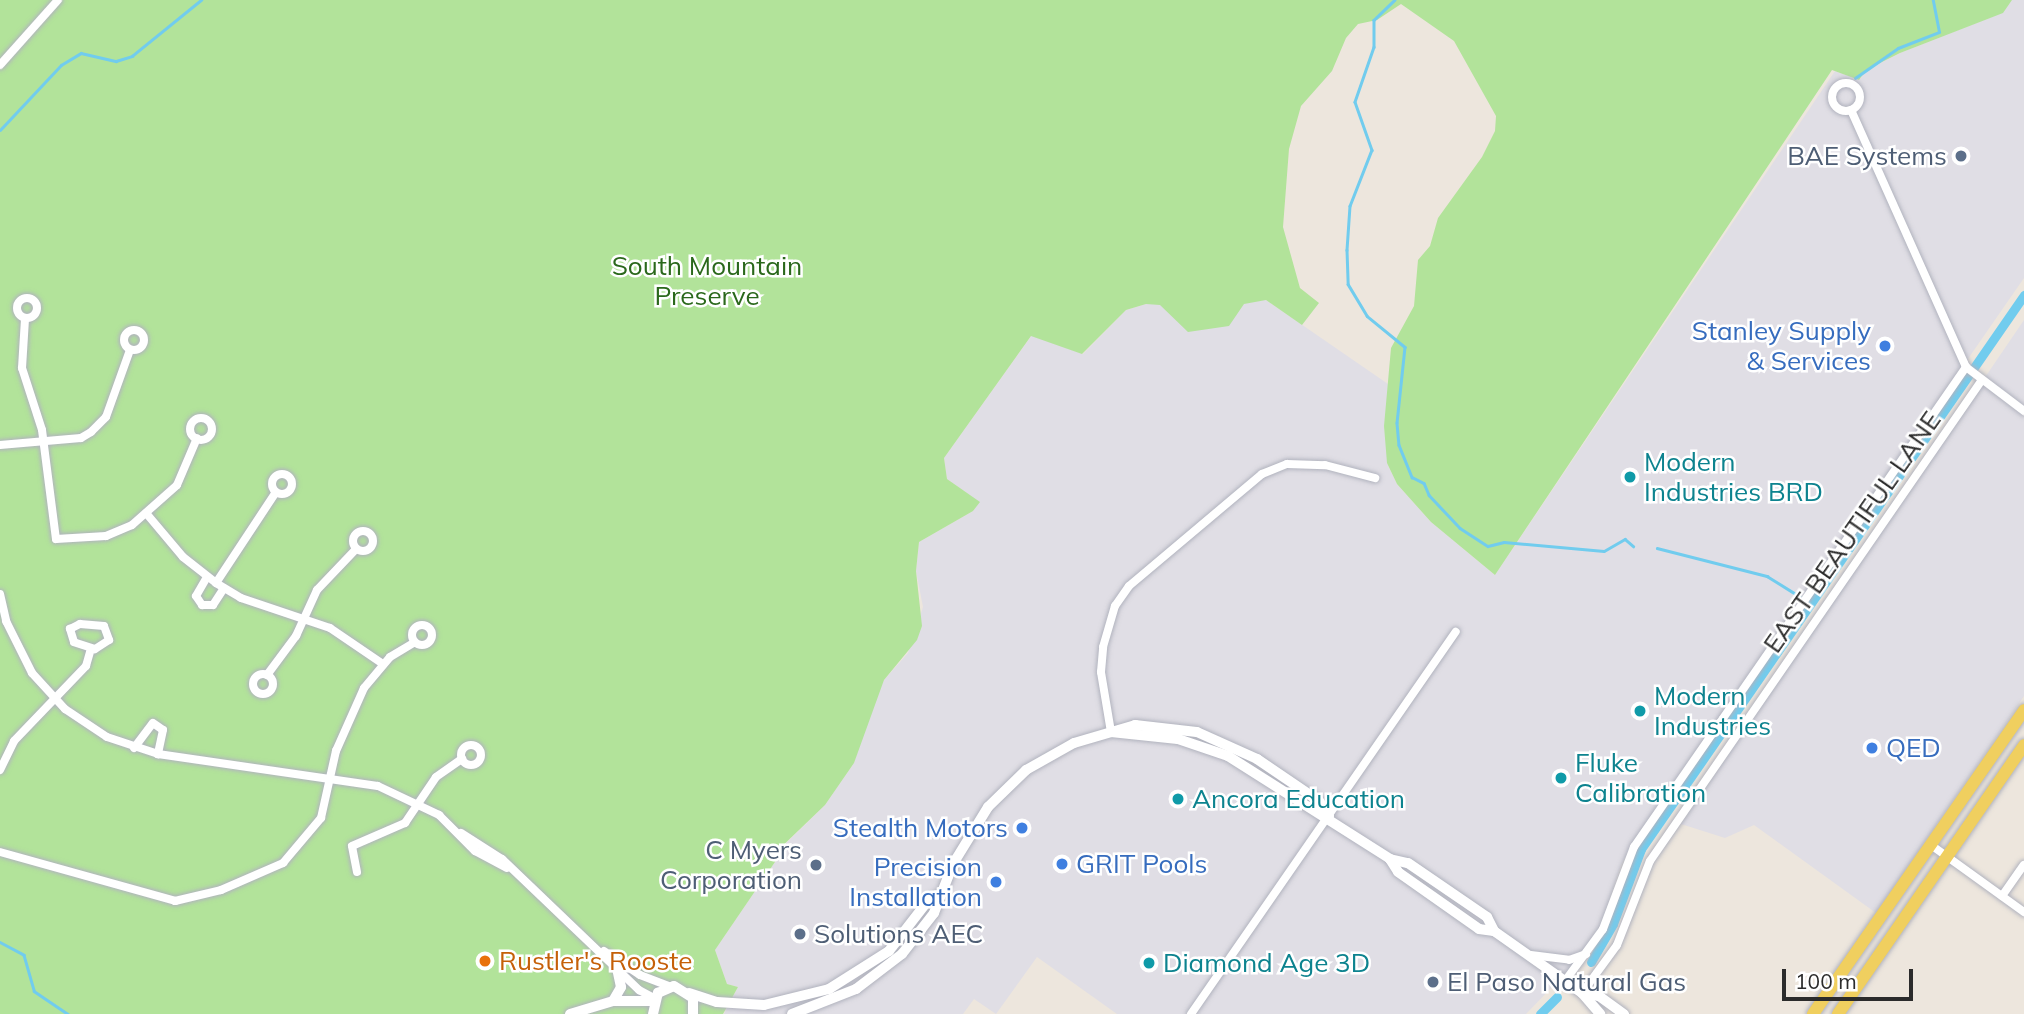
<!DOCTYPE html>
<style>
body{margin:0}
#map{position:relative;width:2024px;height:1014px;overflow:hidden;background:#ede6dd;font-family:Mulish,sans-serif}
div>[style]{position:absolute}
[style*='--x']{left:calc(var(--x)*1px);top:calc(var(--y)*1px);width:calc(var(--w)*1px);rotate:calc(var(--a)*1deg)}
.industrial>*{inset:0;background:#e0dee5}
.green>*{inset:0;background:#b2e39a}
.stream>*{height:2.5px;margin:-1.25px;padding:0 1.25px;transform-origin:1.25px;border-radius:1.25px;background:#71ccee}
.canal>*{height:9px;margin:-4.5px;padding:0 4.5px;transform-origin:4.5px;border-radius:4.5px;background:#71ccee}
.roads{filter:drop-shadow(0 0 2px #b1b3be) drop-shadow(0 0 2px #b1b3be)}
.street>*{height:8px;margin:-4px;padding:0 4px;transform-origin:4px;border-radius:4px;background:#fff}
.street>.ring{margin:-4px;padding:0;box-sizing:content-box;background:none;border:8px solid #fff;border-radius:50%}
.secondary>*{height:10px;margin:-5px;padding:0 5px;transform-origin:5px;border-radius:5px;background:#fff}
.primary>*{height:12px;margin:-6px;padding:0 6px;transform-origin:6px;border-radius:6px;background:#f0cf5f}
.dots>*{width:19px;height:19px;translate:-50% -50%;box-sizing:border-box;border:4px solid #fff;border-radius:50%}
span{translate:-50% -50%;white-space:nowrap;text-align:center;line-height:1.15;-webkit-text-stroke:5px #fff;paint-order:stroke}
.service-label{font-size:26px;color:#4e5e75}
.right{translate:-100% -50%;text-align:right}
.left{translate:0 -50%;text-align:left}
.park-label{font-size:26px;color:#2a681b}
.shop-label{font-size:26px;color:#366cbe}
.culture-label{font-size:26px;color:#0d838f}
.street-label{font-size:26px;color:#2b2b2b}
.food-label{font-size:26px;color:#c56008}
.scale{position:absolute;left:1782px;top:969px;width:131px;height:32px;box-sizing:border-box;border:4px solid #2b2b2b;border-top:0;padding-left:9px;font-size:21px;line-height:24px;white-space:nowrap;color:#2b2b2b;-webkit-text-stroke:5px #fff;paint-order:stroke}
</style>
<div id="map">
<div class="industrial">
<i style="clip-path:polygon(2012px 0,2024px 0,2024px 278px,1636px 838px,1621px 865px,1599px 931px,1587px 951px,1526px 1014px,1117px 1014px,1037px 957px,996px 1014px,974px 999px,963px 1014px,724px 1014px,738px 987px,727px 984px,715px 950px,777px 859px,773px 856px,825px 805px,854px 763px,869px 711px,884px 680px,908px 653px,923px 607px,916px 571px,919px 542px,973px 511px,979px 502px,947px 479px,944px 458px,1032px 335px,1083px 354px,1126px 310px,1146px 304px,1266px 300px,1388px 384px,1387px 463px,1397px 484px,1431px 522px,1495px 575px,1835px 71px,1859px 80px,1866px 70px,1900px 53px,2002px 13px)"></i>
<i style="clip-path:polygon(2024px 320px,2024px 696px,1876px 913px,1754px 825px,1725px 838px,1681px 824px)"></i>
</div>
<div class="green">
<i style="clip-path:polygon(0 0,2012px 0,2003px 13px,1900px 53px,1866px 70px,1859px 80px,1832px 70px,1495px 575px,1431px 522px,1397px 484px,1387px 463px,1384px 426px,1391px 348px,1414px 306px,1418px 260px,1430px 246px,1438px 218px,1482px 157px,1495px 131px,1496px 116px,1454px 41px,1401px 4px,1377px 20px,1358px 24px,1346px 38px,1332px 71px,1301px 106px,1289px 149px,1283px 227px,1300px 288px,1319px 303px,1302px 325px,1266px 300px,1244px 304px,1229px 326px,1188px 332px,1160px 305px,1146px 304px,1126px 310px,1082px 354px,1031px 336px,944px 458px,947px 479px,980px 502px,973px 511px,919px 542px,916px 571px,922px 626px,917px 640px,884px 680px,854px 763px,825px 805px,773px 855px,777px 859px,715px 950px,727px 984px,738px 987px,723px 1014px,0 1014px)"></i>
</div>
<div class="stream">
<i style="--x:1395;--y:0;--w:29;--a:136"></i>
<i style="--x:1374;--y:20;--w:27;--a:90"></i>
<i style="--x:1374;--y:47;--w:58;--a:109.1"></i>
<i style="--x:1355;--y:102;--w:51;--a:70.5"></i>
<i style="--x:1372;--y:150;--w:60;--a:111.4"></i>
<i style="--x:1350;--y:206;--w:44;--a:93.9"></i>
<i style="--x:1347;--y:250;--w:34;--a:88"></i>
<i style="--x:1348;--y:284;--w:37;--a:59"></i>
<i style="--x:1367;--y:316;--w:49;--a:39.2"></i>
<i style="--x:1405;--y:347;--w:76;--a:96"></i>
<i style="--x:1397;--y:423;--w:22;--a:85"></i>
<i style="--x:1399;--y:445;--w:35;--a:68"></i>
<i style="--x:1412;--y:477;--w:13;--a:27"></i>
<i style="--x:1424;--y:483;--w:13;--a:67"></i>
<i style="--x:1429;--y:495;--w:45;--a:46.8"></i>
<i style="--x:1460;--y:528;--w:33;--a:33"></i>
<i style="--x:1488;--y:546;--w:16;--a:-14"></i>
<i style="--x:1504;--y:542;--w:100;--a:5.1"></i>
<i style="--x:1604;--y:551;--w:24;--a:-30"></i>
<i style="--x:1625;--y:539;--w:11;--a:41"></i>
<i style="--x:1855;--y:78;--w:52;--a:-34.9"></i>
<i style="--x:1898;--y:48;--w:44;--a:-21.3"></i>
<i style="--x:1939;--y:32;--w:33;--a:-101"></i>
<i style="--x:0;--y:130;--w:89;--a:-46.8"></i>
<i style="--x:61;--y:65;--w:23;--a:-31"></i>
<i style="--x:81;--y:53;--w:36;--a:13"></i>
<i style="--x:116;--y:61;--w:17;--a:-17"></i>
<i style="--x:132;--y:56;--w:89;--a:-39.1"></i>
<i style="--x:1657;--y:548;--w:114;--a:14.3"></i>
<i style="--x:1767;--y:576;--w:39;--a:32"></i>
<i style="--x:0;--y:942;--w:27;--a:28"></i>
<i style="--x:24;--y:955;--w:37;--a:74"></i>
<i style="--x:34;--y:991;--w:41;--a:34.1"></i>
</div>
<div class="canal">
<i style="--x:1591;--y:962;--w:44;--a:-59.9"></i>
<i style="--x:1613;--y:924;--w:80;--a:-69.5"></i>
<i style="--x:1641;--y:849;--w:674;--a:-55.34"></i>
<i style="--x:1540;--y:1014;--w:24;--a:-45"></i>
</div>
<div class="roads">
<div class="street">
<i style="--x:0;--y:65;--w:87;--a:-48.3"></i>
<i class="ring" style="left:1832px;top:83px;width:20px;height:20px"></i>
<i style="--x:1851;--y:110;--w:282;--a:65.9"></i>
<i style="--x:1966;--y:367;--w:73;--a:37.2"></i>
<i class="ring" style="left:17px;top:298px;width:12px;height:12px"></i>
<i style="--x:25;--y:319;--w:49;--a:93.5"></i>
<i style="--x:22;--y:368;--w:65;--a:72.1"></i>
<i style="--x:42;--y:430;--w:110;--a:82.7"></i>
<i style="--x:56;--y:539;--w:50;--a:-3.4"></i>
<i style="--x:106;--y:536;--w:28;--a:-23"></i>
<i style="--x:132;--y:525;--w:60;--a:-41.6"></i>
<i style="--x:177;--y:485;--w:51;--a:-66.9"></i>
<i class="ring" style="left:124px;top:330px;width:12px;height:12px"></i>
<i class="ring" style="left:190px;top:418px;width:14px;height:14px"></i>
<i style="--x:0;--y:445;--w:81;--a:-4.9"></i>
<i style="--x:81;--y:438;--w:12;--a:-31"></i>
<i style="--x:91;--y:432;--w:21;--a:-45"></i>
<i style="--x:106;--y:417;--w:71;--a:-70.3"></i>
<i class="ring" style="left:272px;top:474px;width:12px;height:12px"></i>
<i style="--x:146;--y:513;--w:57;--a:49.9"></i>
<i style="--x:183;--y:557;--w:42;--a:38.2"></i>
<i style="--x:216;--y:583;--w:29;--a:31"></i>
<i style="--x:241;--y:598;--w:94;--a:18.6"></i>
<i style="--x:330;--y:628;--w:64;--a:34.2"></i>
<i class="ring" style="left:353px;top:531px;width:12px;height:12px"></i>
<i style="--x:207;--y:577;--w:22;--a:120"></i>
<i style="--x:196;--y:596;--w:11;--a:56"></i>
<i style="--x:202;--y:605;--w:11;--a:0"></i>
<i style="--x:213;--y:605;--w:20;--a:-57"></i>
<i style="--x:216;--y:583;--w:109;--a:-56.6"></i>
<i style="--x:0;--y:594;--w:28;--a:77"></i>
<i style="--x:6;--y:621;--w:58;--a:63.4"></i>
<i style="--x:32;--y:673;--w:49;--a:47.5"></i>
<i style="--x:65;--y:709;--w:50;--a:33.7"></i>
<i style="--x:107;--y:737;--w:54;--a:18.4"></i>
<i style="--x:158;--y:754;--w:222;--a:8.3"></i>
<i style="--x:378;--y:786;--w:68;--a:25.4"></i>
<i style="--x:439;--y:815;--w:51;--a:45"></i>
<i style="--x:475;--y:851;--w:36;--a:28"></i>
<i style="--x:80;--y:624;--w:24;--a:5"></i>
<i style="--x:104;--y:626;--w:15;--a:70"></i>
<i style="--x:109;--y:640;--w:17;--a:147"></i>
<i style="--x:95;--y:649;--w:22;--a:-162"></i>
<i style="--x:74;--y:642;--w:14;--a:-107"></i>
<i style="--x:70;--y:629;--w:11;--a:-27"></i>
<i class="ring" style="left:412px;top:625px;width:12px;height:12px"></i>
<i class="ring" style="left:253px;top:674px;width:12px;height:12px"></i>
<i style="--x:267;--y:675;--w:49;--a:-53.4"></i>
<i style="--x:296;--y:636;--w:51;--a:-65.5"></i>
<i style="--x:317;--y:590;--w:57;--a:-46.4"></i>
<i style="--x:1111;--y:732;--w:61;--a:-99.5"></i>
<i style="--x:1101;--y:672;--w:25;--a:-85"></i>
<i style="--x:1103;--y:647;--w:43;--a:-73.7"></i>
<i style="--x:1115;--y:606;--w:24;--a:-55"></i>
<i style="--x:1129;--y:586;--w:174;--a:-40.1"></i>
<i style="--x:1262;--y:474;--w:27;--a:-22"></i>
<i style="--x:1287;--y:464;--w:38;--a:2"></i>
<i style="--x:1325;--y:465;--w:52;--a:14.6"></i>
<i class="ring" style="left:461px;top:745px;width:12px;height:12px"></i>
<i style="--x:134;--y:748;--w:31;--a:-53"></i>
<i style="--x:153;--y:723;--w:12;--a:35"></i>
<i style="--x:163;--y:730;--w:25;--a:102"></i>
<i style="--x:0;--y:770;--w:32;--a:-64"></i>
<i style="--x:14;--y:741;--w:104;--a:-46.2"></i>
<i style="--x:86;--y:666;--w:18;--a:-74"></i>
<i style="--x:461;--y:833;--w:49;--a:32.4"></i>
<i style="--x:502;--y:859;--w:190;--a:43.7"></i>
<i style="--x:639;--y:990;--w:17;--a:28"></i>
<i style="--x:1931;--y:845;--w:115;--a:35.8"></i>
<i style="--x:0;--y:852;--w:182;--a:15.6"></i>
<i style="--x:175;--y:901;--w:47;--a:-13.4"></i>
<i style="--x:221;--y:890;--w:68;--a:-23.5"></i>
<i style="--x:283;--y:863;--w:59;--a:-49.8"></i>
<i style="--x:321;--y:818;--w:69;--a:-77.4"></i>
<i style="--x:336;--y:751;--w:69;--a:-66"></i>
<i style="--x:364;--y:688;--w:40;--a:-50"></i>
<i style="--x:390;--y:657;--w:29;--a:-31"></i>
<i style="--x:357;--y:872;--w:26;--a:-101"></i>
<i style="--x:352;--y:846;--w:58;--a:-23.5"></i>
<i style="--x:405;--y:823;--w:55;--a:-56"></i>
<i style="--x:436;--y:777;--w:32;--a:-35"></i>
<i style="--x:2002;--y:896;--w:38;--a:-55"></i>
<i style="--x:604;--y:951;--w:43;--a:33.7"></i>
<i style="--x:640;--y:975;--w:30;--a:21"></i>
<i style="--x:1531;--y:955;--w:38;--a:7"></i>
<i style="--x:1569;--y:960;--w:18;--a:-19"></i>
<i style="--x:1565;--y:981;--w:64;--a:-53.8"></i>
<i style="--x:1603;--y:929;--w:88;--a:-69.3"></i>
<i style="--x:1634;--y:847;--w:584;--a:-55.33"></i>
<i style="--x:1582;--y:993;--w:59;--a:-53.9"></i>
<i style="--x:1617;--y:945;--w:90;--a:-68.6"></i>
<i style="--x:1650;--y:861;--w:584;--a:-55.39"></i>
<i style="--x:1191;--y:1014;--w:465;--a:-55.3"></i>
</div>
<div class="secondary">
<i style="--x:1111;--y:732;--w:67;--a:6"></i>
<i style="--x:1178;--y:739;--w:53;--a:18.8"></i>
<i style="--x:1228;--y:756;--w:192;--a:32.4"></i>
<i style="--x:1390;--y:859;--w:18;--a:13"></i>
<i style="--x:1408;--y:863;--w:96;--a:34.4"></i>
<i style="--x:1487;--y:917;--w:16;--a:63"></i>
<i style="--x:1390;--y:859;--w:15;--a:58"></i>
<i style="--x:1398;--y:872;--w:99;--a:35.1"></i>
<i style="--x:1479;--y:929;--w:15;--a:8"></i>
<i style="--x:1494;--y:931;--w:108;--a:35.2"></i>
<i style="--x:1582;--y:993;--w:17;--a:10"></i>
<i style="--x:1599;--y:996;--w:31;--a:36"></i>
<i style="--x:689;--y:993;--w:29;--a:18"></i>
<i style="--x:717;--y:1002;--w:47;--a:3.7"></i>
<i style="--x:764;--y:1005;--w:67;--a:-13.8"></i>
<i style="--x:829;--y:989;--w:71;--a:-32.3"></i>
<i style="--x:889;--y:951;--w:62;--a:-52.2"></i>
<i style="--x:927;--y:902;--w:12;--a:-31"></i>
<i style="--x:1582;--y:993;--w:28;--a:49"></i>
<i style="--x:613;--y:1001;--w:16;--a:-60"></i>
<i style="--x:621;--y:987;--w:19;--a:-102"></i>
<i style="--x:570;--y:1014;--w:45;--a:-16.8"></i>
<i style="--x:613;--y:1001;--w:40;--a:0"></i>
<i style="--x:653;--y:1014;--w:22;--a:-77"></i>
<i style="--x:658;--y:993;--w:17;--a:-24"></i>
<i style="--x:674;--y:986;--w:22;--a:32"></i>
<i style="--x:693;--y:998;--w:16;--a:90"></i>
<i style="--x:792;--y:1014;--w:69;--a:-21.3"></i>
<i style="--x:856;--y:989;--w:58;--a:-37.3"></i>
<i style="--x:902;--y:954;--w:52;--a:-52"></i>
<i style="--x:934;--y:913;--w:53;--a:-68.8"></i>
<i style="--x:953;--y:864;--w:67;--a:-58.4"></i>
<i style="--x:988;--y:807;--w:53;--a:-44.2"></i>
<i style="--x:1026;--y:770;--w:55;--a:-29.4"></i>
<i style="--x:1074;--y:743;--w:64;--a:-16.4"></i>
<i style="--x:1135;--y:725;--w:62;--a:6.4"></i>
<i style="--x:1197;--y:732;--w:66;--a:24.2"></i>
<i style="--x:1257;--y:759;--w:75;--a:34.1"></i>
<i style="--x:1319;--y:801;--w:18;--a:56"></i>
</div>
<div class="primary">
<i style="--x:1813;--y:1014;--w:370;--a:-55.2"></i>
<i style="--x:1838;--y:1014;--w:327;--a:-55.3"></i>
</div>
</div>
<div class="dots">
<i style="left:1961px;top:156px;background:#5c6f8a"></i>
<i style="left:1885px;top:346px;background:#3f7fe0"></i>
<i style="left:1630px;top:477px;background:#0f9aa8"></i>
<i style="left:1640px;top:711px;background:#0f9aa8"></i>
<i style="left:1872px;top:748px;background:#3f7fe0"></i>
<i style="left:1561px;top:778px;background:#0f9aa8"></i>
<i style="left:1178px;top:799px;background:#0f9aa8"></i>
<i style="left:1022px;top:828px;background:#3f7fe0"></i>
<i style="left:1062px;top:864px;background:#3f7fe0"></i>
<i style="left:816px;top:865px;background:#5c6f8a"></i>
<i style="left:996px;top:882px;background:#3f7fe0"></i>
<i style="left:800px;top:934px;background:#5c6f8a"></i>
<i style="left:485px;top:961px;background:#e8710a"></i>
<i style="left:1149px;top:963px;background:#0f9aa8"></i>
<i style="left:1433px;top:982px;background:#5c6f8a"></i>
</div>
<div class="service-label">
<span class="right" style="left:1947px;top:156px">BAE Systems</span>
<span class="right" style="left:802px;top:865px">C Myers<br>Corporation</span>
<span class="left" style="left:814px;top:934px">Solutions AEC</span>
<span class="left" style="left:1447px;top:982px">El Paso Natural Gas</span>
</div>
<div class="park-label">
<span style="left:707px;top:281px">South Mountain<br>Preserve</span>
</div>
<div class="shop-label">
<span class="right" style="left:1871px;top:346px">Stanley Supply<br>&amp; Services</span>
<span class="left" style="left:1886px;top:748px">QED</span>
<span class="right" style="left:1008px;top:828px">Stealth Motors</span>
<span class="left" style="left:1076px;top:864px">GRIT Pools</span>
<span class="right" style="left:982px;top:882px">Precision<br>Installation</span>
</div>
<div class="culture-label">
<span class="left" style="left:1644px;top:477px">Modern<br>Industries BRD</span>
<span class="left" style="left:1654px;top:711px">Modern<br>Industries</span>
<span class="left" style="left:1575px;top:778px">Fluke<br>Calibration</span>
<span class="left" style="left:1192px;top:799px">Ancora Education</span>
<span class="left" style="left:1163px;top:963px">Diamond Age 3D</span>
</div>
<div class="street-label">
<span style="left:1852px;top:532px;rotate:-55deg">EAST BEAUTIFUL LANE</span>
</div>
<div class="food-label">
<span class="left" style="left:499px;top:961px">Rustler's Rooste</span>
</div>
<div class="scale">100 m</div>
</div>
